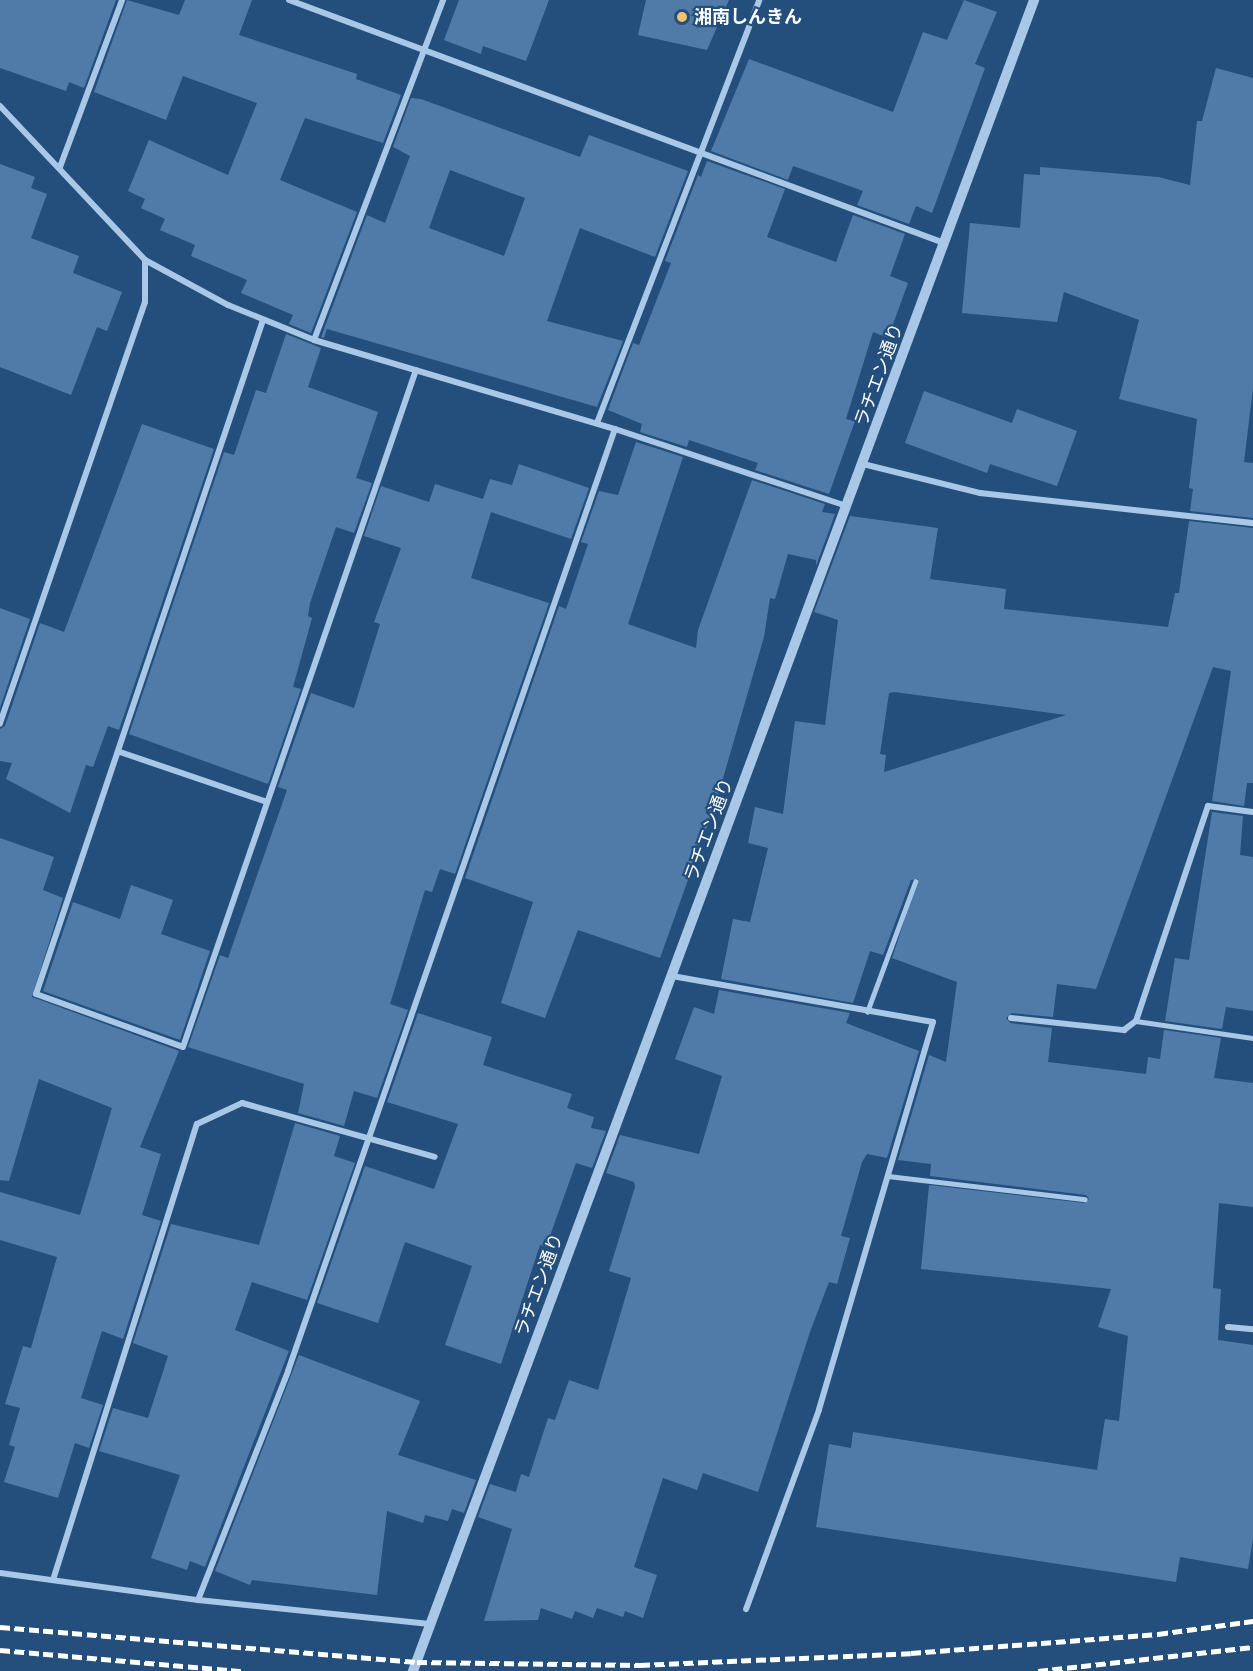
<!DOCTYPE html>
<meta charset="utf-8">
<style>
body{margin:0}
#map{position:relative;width:1253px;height:1671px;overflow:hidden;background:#244f7d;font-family:Cabin,"Noto Sans JP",sans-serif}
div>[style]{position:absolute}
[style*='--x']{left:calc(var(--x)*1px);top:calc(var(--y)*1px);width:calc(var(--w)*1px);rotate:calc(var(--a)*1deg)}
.building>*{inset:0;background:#507ba8}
.service>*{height:4.5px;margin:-2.25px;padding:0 2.25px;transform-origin:2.25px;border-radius:2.25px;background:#a9c7e6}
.minor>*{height:6px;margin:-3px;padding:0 3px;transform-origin:3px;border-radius:3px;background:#a9c7e6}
.tertiary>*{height:10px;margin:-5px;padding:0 5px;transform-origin:5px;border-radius:5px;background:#a9c7e6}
.rail>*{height:4.5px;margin-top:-2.25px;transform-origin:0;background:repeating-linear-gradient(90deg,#fff 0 10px,transparent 0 14.5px)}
.dots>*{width:16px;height:16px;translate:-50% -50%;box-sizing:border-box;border:3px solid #244f7d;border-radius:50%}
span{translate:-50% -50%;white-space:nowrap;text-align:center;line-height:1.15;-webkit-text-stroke:4.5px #244f7d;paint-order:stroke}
.poi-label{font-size:18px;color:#fff;font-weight:700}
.left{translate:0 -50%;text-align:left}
.street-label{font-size:18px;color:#fff}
</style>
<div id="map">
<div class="building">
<i style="clip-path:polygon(0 0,116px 0,84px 88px,69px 82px,66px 91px,0 68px)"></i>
<i style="clip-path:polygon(127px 0,179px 15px,185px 0,252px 0,239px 35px,357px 74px,356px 79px,401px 95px,383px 143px,305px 118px,280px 180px,357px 212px,311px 333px,289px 324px,293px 315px,241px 293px,247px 280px,191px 256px,195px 245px,160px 230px,165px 219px,141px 208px,145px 199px,128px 191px,149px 140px,228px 175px,257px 103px,183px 76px,166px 120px,94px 92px)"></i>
<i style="clip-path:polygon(459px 0,549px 0,526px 61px,483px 46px,481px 54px,444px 40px)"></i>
<i style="clip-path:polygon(646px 0,729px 0,707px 50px,638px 35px)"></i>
<i style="clip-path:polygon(964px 0,997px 12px,975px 64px,985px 68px,932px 213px,916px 206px,909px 224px,857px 205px,863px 191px,858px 189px,793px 166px,788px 180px,711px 151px,749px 59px,893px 112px,923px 32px,947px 40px)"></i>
<i style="clip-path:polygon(1216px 68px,1253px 78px,1253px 388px,1244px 462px,1253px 463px,1253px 518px,1190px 511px,1193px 489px,1189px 488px,1197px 419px,1119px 399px,1139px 320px,1064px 292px,1057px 322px,962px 313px,970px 223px,1020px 228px,1024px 174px,1040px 175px,1040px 167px,1158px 177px,1190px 185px,1197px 121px,1202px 121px)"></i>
<i style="clip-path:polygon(evenodd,411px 98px,421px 99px,580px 157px,589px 135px,688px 171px,655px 257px,580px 228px,547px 321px,623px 341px,597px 407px,327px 329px,324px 338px,321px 337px,367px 215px,385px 223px,410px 156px,393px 147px,411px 98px,450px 170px,525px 198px,504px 256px,429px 228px,450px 170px)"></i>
<i style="clip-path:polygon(707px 161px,785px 189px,767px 237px,836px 262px,853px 215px,905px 234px,890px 276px,908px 283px,888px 338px,873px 332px,846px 419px,855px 421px,829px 494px,755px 470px,758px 463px,689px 440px,687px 447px,640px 432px,642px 424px,608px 410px,633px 343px,639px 345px,671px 263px,665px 261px,698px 175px,701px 177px)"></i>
<i style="clip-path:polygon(0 164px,35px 177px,31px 188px,47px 194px,31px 238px,79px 256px,73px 273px,122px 292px,107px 331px,97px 327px,71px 395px,0 367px)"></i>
<i style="clip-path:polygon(286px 334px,321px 348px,308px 387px,378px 412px,356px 478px,372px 483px,354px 533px,336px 527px,310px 603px,308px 616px,312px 618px,293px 687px,301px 689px,268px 784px,129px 734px,224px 452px,234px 455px,256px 390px,266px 393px)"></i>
<i style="clip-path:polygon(924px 391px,1012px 423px,1017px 409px,1077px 431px,1057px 486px,990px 464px,987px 473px,905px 443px)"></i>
<i style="clip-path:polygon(142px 424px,214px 449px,119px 730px,108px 726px,93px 767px,86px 765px,70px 813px,6px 779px,12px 763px,0 761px,0 729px,5px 726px,40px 623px,64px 632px)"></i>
<i style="clip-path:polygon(636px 442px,683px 457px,628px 624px,696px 648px,698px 630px,752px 480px,825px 504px,822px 512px,835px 514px,816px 566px,816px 560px,788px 554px,775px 599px,770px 598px,764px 637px,717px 799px,660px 958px,578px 930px,545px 1018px,501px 1003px,533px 902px,465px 878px,559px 606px,566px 609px,588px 544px,581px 542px,599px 491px,618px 495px)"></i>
<i style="clip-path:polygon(519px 464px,589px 488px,571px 539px,491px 512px,471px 578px,549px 603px,455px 874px,440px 869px,432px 892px,425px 890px,390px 1004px,408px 1010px,377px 1098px,354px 1091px,344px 1126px,298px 1113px,304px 1084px,188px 1047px,220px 955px,228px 958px,287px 790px,278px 787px,311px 693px,354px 708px,380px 624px,374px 622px,401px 548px,364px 536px,381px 486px,429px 502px,435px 484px,483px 499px,490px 479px,512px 485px)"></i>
<i style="clip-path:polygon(evenodd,850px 516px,938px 528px,930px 579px,1006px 589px,1004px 609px,1168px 627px,1175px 593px,1179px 593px,1189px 521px,1253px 528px,1253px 783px,1247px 783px,1244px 806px,1212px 801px,1231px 671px,1213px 667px,1096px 989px,1057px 984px,1053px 1017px,1012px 1013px,1006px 1018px,1010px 1023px,1052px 1028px,1048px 1062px,1146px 1074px,1148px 1057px,1160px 1059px,1164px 1030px,1221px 1038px,1214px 1078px,1253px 1083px,1253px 1207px,1219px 1203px,1213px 1288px,1221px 1289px,1218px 1340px,1253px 1345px,1253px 1539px,1248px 1569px,1180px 1557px,1176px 1582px,816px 1527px,829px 1444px,851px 1448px,853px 1432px,1097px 1470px,1105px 1419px,1119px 1421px,1128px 1336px,1098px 1327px,1111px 1289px,921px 1269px,929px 1185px,1084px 1203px,1089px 1199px,1086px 1195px,930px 1176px,931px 1164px,898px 1160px,929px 1055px,946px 1062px,957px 982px,892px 958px,918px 879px,911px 880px,883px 955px,870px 951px,853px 1003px,721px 979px,733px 919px,750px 922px,768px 848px,748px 843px,755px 807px,783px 814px,795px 721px,825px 725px,838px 620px,814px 612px,850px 516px,894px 692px,1066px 715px,884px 772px,886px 755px,880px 754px,889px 693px,894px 692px)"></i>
<i style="clip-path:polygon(0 608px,30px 619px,0 708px)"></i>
<i style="clip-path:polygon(1212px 812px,1243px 816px,1240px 855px,1253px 857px,1253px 1011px,1226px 1007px,1222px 1029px,1165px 1021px,1175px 958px,1189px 960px)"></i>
<i style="clip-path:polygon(0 838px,54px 857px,43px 890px,63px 898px,32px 997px,179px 1051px,140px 1147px,161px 1154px,142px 1215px,161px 1221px,123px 1339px,102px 1331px,81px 1398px,103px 1405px,89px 1448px,75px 1443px,58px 1498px,4px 1482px,15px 1447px,9px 1445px,20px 1408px,5px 1404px,23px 1346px,31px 1348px,57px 1257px,0 1240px,0 1192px,80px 1215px,112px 1108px,39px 1079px,9px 1181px,0 1180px)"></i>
<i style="clip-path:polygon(131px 885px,173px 900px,161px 934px,210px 951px,180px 1040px,43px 991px,73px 902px,120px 919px)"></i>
<i style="clip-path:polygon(719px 990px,850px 1013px,846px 1023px,919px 1051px,887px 1158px,867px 1154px,862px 1162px,841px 1236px,850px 1238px,837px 1284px,829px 1282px,810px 1332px,758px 1492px,703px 1473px,697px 1490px,663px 1478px,634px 1567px,657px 1575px,643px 1618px,625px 1611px,623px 1617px,597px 1608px,593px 1618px,575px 1611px,572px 1619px,541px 1608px,538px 1620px,484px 1621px,512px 1529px,478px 1517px,490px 1484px,516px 1492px,521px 1474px,529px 1477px,548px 1418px,555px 1420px,569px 1380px,598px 1390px,631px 1278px,609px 1271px,635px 1187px,634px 1182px,606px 1173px,620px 1135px,699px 1154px,722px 1076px,675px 1059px,694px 1007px,714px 1014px)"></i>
<i style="clip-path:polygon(418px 1013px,492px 1037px,483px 1065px,572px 1094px,567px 1108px,594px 1117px,591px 1128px,606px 1131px,592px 1168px,576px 1163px,546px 1247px,540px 1245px,501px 1364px,445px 1345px,472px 1266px,405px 1242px,378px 1323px,317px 1303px,365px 1166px,434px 1189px,458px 1124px,387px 1102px)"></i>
<i style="clip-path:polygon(295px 1123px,340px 1136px,334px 1156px,355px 1163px,307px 1300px,252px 1282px,235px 1330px,289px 1351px,205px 1567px,190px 1561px,187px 1570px,151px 1558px,180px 1475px,99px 1451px,113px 1408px,148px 1418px,168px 1356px,133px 1343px,171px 1224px,259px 1245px)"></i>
<i style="clip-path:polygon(299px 1355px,420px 1401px,398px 1455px,476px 1480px,464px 1513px,452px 1509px,448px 1521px,425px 1515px,423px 1523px,387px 1511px,377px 1595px,252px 1580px,250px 1585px,215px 1571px)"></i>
</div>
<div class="service">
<i style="--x:867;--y:1012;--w:139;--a:-69.7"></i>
<i style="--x:1136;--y:1021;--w:118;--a:8.3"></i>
<i style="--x:888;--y:1176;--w:198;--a:6.7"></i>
</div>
<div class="minor">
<i style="--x:289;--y:0;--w:699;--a:20.35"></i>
<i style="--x:0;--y:106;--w:212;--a:46.7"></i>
<i style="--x:145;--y:260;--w:42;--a:90"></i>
<i style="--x:145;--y:302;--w:446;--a:109"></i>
<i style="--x:60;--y:167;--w:178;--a:-69.6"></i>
<i style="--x:145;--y:260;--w:94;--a:28.5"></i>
<i style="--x:228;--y:305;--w:93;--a:22.1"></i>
<i style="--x:314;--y:340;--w:314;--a:16.5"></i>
<i style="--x:615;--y:429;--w:244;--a:18.4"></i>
<i style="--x:263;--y:320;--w:711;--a:108.61"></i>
<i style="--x:36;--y:994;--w:156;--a:19.8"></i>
<i style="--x:183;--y:1047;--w:716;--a:-71.01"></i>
<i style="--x:314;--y:340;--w:364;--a:-69.2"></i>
<i style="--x:597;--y:423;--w:453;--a:-69"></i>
<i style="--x:863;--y:464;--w:121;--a:13.9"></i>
<i style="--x:980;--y:493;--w:275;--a:6.3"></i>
<i style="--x:120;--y:752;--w:155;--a:18.8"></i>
<i style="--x:672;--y:976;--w:265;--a:10"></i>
<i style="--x:933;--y:1022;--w:404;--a:106.4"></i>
<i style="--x:819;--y:1410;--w:212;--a:110.1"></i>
<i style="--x:1011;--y:1018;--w:114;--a:6.1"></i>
<i style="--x:1124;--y:1030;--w:15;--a:-37"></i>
<i style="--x:1136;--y:1021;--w:227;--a:-71.5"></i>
<i style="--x:1208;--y:806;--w:45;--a:7.6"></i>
<i style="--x:1228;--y:1327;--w:25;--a:5"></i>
<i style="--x:0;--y:1573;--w:200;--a:7.8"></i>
<i style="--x:198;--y:1600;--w:233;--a:5.9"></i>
<i style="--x:53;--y:1580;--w:478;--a:-72.5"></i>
<i style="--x:197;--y:1124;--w:50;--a:-25"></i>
<i style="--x:242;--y:1103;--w:200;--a:15.6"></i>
<i style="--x:198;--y:1600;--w:246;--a:-68.5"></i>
<i style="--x:288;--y:1371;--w:997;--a:-70.86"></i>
</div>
<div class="tertiary">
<i style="--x:413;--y:1671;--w:1783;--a:-69.61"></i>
</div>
<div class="rail">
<i style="--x:0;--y:1627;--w:418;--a:4.8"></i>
<i style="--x:417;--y:1662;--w:223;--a:0.8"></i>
<i style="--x:640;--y:1665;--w:271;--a:-2.5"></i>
<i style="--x:911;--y:1653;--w:248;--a:-4.4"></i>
<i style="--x:1158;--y:1634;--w:96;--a:-7.8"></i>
<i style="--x:0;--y:1650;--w:243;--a:5"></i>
<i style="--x:1038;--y:1671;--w:216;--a:-6.4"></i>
</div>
<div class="dots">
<i style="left:682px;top:17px;background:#f0c46d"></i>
</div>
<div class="poi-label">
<span class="left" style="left:694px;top:17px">湘南しんきん</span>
</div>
<div class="street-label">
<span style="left:879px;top:375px;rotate:-70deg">ラチエン通り</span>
<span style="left:709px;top:830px;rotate:-70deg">ラチエン通り</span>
<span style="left:539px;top:1285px;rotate:-70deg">ラチエン通り</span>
</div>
</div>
